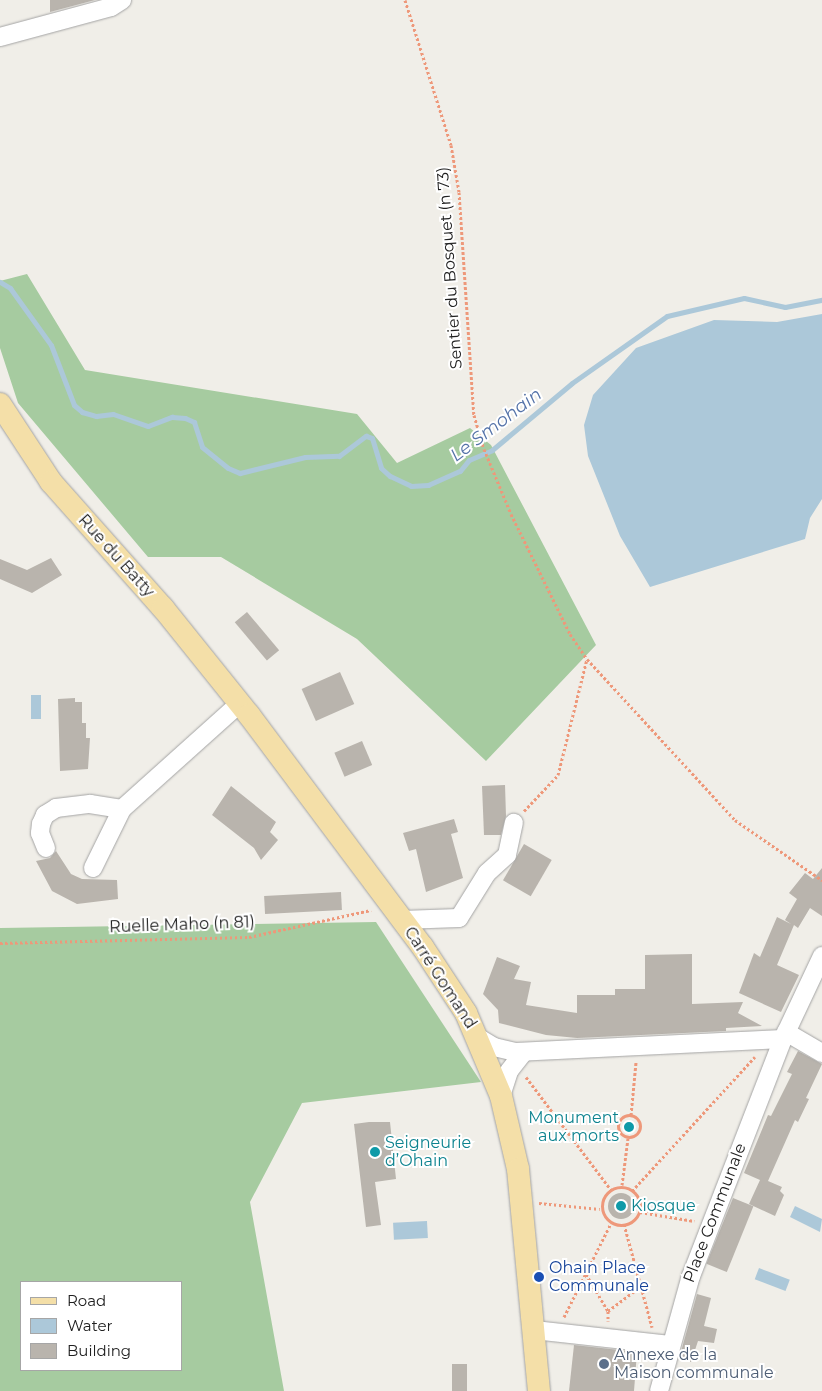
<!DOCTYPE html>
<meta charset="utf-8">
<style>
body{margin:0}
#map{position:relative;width:822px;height:1391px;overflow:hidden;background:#f0eee8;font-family:Montserrat,sans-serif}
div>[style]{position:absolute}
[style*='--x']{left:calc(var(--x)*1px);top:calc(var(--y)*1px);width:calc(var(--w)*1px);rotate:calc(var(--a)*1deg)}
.forest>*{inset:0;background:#a6cba0}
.water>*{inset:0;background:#acc8d9;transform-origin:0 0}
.stream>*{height:5px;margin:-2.5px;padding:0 2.5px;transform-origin:2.5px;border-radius:2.5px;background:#acc8d9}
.building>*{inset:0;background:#b9b4ad;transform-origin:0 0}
.round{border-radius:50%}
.path>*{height:3px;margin-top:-1.5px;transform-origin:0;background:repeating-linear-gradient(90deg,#ee987a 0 2.5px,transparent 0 5px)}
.path>.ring{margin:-1.5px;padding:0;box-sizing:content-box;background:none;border:3px solid #ee987a;border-radius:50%}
.roads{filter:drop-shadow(0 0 1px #a4a4a4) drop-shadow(0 0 1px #a4a4a4)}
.minor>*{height:18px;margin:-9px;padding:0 9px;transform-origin:9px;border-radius:9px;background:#fff}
.major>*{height:22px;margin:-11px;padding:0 11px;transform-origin:11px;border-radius:11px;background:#f4dfa8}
.dots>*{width:14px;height:14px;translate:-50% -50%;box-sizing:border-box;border:2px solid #fff;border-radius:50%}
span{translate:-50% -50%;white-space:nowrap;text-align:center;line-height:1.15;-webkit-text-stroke:4px #fff;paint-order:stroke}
.street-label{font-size:16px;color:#202020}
.culture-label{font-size:16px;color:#0d838f}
.right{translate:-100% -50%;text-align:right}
.left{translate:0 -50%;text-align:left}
.transit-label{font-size:16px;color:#164399}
.service-label{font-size:16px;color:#4e5e75}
.water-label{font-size:18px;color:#5472a8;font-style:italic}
.legend{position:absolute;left:20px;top:1281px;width:162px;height:90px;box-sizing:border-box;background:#fff;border:1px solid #a6a6a6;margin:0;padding:6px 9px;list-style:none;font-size:15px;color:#202020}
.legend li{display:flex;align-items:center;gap:10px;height:25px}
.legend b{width:25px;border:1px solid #a6a6a6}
</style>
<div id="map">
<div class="forest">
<i style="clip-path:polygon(27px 274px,85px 370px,357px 414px,397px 463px,470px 428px,491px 445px,596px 645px,486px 761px,357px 639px,221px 557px,148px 557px,18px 403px,0 348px,0 281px)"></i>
<i style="clip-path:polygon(evenodd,376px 922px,481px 1082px,302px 1103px,250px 1202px,284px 1391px,0 1391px,0 928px,376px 922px,181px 1282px,181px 1370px,21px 1370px,21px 1282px,181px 1282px)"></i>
</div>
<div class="water">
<i style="clip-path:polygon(822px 314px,822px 499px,810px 518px,805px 539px,650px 587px,620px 536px,588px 456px,584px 425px,593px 395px,636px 348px,714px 320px,777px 322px)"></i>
<i style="left:31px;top:695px;width:10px;height:24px"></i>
<i style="clip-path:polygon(795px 1206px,822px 1219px,820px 1232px,790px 1217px)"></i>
<i style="left:427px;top:1221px;width:17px;height:34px;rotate:87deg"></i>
<i style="left:759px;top:1268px;width:33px;height:12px;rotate:21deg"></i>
</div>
<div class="stream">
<i style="--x:0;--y:282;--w:12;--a:31"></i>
<i style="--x:10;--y:288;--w:70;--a:54.3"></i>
<i style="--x:51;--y:345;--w:64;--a:69"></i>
<i style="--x:74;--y:405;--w:11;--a:41"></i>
<i style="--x:82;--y:412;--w:15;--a:16"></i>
<i style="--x:96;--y:416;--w:17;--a:-7"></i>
<i style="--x:113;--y:414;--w:37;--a:19"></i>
<i style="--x:148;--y:426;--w:26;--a:-21"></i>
<i style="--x:172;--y:417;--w:13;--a:4"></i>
<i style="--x:185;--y:418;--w:10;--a:24"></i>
<i style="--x:194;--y:422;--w:26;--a:72"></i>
<i style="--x:202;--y:447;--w:33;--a:39"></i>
<i style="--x:228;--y:468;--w:13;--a:23"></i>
<i style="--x:240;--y:473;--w:67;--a:-13.8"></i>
<i style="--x:305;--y:457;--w:34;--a:-2"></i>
<i style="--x:339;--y:456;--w:34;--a:-37"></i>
<i style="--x:366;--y:436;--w:6;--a:18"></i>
<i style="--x:372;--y:438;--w:31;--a:73"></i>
<i style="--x:381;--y:468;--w:12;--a:42"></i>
<i style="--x:390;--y:476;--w:23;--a:25"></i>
<i style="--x:411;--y:486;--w:17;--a:-3"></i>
<i style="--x:428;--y:485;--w:35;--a:-24"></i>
<i style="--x:460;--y:471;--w:14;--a:-51"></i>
<i style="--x:469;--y:460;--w:25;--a:-23"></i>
<i style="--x:492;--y:450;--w:104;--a:-39.9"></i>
<i style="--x:572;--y:383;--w:116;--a:-35.2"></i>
<i style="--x:667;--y:316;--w:79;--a:-13.2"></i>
<i style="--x:744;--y:298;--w:42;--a:12.4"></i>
<i style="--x:785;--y:307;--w:38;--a:-11"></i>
</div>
<div class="building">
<i style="clip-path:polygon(50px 0,95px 0,50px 12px)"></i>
<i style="clip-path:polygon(51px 558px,62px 575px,32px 593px,0 579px,0 559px,27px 570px)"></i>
<i style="left:247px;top:612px;width:50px;height:16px;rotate:50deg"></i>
<i style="left:340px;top:672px;width:35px;height:42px;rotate:66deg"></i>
<i style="clip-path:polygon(75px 698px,75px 702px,82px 702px,82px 723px,86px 723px,86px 738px,90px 738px,88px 769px,60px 771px,58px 699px)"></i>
<i style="left:362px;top:741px;width:26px;height:30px;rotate:67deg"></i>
<i style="clip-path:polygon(505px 785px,506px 816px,501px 835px,484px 835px,482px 786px)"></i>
<i style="clip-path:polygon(231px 786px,276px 822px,270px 832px,278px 840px,261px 860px,254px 848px,212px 815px)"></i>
<i style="clip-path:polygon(454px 819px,458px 832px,451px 834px,463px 878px,426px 892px,416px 849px,409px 851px,403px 833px)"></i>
<i style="left:524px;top:844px;width:32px;height:42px;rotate:30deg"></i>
<i style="clip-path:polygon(56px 851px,71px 874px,82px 879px,117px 880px,118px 899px,77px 904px,52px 891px,36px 861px,50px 858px)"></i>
<i style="clip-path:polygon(822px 868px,822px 916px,810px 908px,798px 928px,794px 925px,777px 965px,799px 975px,781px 1012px,739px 993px,754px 953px,760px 957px,777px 917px,791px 924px,785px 920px,797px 899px,789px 893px,805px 873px,813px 879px)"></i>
<i style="left:341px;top:892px;width:18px;height:77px;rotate:87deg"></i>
<i style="clip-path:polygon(692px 954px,692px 1004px,743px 1002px,738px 1013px,762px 1026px,726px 1028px,726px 1031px,577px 1038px,546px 1035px,499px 1023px,498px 1010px,483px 994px,497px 957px,520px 966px,514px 979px,531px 982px,526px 1005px,577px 1013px,577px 995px,615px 995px,615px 989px,645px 989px,645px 955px)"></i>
<i style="clip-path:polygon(798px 1051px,822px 1064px,806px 1098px,809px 1099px,798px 1122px,795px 1120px,768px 1181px,782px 1187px,780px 1191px,784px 1195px,775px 1216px,749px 1204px,760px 1180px,744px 1173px,768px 1115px,771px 1116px,792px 1074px,787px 1072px)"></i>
<i style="clip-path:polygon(369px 1122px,390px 1122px,396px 1179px,375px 1182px,381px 1225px,366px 1227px,354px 1124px)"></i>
<i class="round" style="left:608px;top:1193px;width:26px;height:26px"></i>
<i style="left:733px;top:1198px;width:22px;height:71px;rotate:22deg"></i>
<i style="clip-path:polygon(697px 1294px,711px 1298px,704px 1326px,717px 1329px,714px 1343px,698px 1341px,691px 1362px,679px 1359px)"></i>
<i style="clip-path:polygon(574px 1345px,637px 1352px,634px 1391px,569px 1391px)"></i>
<i style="left:452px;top:1364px;width:15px;height:27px"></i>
</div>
<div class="path">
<i style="--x:405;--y:0;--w:152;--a:72.4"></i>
<i style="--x:451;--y:145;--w:48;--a:80.3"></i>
<i style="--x:459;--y:192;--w:224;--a:86.2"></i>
<i style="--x:474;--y:415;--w:35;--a:74"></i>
<i style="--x:484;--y:449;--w:70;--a:67.4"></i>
<i style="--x:511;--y:514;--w:134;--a:63.8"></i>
<i style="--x:570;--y:634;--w:30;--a:56"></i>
<i style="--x:587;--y:659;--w:219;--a:47.4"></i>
<i style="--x:735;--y:820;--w:106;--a:34.6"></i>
<i style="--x:524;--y:811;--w:50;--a:-46.6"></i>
<i style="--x:558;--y:775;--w:120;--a:-76"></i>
<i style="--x:0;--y:943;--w:249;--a:-1.4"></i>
<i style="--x:249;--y:937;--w:125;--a:-12.5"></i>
<i style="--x:526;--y:1077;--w:141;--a:53"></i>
<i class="ring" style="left:618px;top:1115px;width:19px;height:19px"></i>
<i style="--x:631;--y:1115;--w:53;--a:-84.6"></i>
<i style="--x:622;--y:1185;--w:47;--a:-82.7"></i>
<i class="ring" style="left:602px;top:1187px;width:35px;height:35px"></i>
<i style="--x:632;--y:1191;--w:182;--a:-47.5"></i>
<i style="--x:539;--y:1203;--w:61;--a:5.6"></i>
<i style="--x:640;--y:1212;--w:55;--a:9.5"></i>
<i style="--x:624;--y:1224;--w:107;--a:74.8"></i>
<i style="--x:586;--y:1274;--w:43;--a:59.3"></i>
<i style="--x:608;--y:1311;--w:10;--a:90"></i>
<i style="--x:608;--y:1311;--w:41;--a:-37.1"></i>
<i style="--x:564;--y:1317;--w:105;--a:-63.4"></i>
</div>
<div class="roads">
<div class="minor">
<i style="--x:0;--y:37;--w:115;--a:-15.1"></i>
<i style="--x:111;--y:7;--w:13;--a:-32"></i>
<i style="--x:46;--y:848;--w:16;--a:-112"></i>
<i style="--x:40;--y:833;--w:9;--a:-84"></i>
<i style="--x:41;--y:824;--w:10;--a:-66"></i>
<i style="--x:45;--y:815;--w:13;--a:-32"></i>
<i style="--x:56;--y:808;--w:34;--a:-7"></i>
<i style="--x:90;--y:804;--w:32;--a:9"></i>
<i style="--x:93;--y:868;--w:66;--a:-63.8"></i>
<i style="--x:122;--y:809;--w:159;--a:-41.9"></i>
<i style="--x:402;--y:920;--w:57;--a:-2"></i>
<i style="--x:459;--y:918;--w:53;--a:-58.1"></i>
<i style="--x:487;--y:873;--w:27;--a:-42"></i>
<i style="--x:507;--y:855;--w:33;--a:-78"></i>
<i style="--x:786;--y:1032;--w:42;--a:30.3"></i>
<i style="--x:479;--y:1038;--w:17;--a:31"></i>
<i style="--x:494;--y:1047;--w:23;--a:13"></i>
<i style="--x:516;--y:1052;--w:267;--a:-2.8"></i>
<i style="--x:501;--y:1096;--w:26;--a:-72"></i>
<i style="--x:509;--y:1071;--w:24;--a:-52"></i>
<i style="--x:534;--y:1330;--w:137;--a:6.3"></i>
<i style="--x:659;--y:1391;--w:119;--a:-74.5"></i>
<i style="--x:691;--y:1276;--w:254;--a:-68.8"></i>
<i style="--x:783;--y:1039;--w:92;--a:-64.8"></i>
</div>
<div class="major">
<i style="--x:0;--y:404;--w:93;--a:56.8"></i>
<i style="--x:51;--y:482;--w:169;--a:48.4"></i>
<i style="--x:163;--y:608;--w:137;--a:51.2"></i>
<i style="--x:249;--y:715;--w:289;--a:53.2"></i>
<i style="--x:422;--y:946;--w:80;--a:56.7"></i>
<i style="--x:466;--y:1013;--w:90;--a:67.1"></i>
<i style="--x:501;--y:1096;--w:75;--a:76.9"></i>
<i style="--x:518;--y:1169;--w:223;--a:84.6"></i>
</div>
</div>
<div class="dots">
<i style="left:629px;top:1127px;background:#0f9aa8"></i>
<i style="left:375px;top:1152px;background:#0f9aa8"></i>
<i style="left:621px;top:1206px;background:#0f9aa8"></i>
<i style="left:539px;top:1277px;background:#1a4fb4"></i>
<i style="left:604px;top:1364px;background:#5c6f8a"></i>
</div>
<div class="street-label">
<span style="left:450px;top:268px;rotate:-94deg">Sentier du Bosquet (n 73)</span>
<span style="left:116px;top:556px;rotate:48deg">Rue du Batty</span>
<span style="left:182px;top:925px;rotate:-2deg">Ruelle Maho (n 81)</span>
<span style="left:440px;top:978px;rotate:57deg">Carré Gomand</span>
<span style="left:715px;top:1213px;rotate:-69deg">Place Communale</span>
</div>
<div class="culture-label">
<span class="right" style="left:619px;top:1127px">Monument<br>aux morts</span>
<span class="left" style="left:385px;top:1152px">Seigneurie<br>d’Ohain</span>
<span class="left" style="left:631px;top:1206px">Kiosque</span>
</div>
<div class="transit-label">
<span class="left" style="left:549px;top:1277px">Ohain Place<br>Communale</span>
</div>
<div class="service-label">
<span class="left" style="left:614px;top:1364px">Annexe de la<br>Maison communale</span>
</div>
<div class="water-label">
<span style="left:496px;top:425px;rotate:-37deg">Le Smohain</span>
</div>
<ul class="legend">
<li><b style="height:6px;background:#f4dfa8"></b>Road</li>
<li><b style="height:14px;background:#acc8d9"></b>Water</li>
<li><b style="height:14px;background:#b9b4ad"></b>Building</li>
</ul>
</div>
